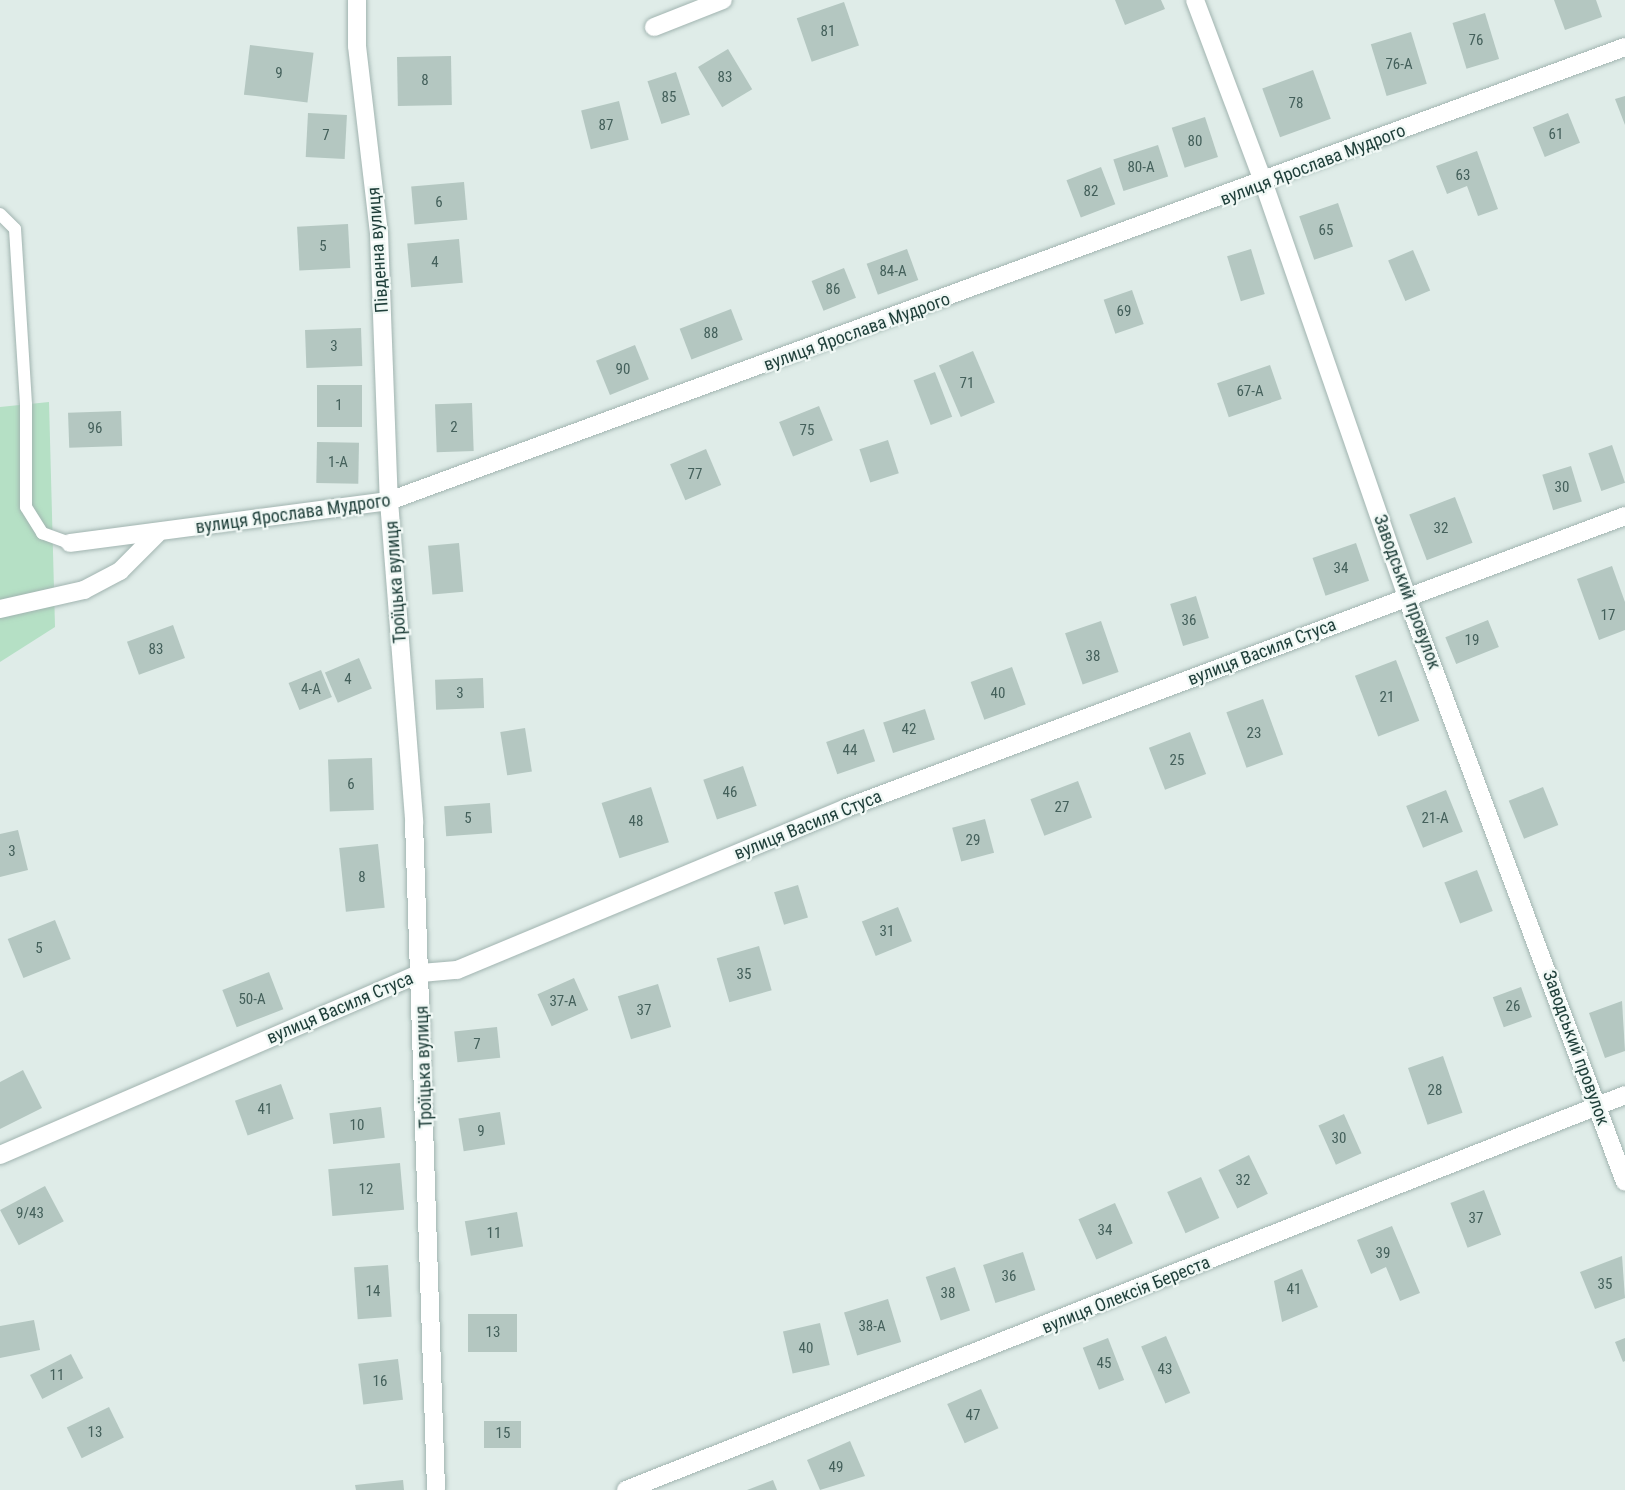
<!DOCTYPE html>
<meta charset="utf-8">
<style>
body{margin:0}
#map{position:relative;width:1625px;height:1490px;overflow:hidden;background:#dfece8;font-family:"Roboto Condensed",sans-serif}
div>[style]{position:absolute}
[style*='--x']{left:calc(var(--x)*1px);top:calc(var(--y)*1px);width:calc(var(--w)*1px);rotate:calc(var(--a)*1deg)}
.green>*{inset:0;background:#b5e0c5}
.building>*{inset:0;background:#b4c7c1;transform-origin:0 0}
.roads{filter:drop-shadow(0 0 2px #a1b4b0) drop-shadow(0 0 2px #a1b4b0)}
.lane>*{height:12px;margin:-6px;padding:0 6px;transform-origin:6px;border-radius:6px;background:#fff}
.street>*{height:18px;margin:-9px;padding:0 9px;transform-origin:9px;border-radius:9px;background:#fff}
span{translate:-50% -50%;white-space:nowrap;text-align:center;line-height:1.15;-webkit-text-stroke:4.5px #f0f8f5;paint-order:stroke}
.number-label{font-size:15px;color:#44605b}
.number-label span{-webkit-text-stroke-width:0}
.street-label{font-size:18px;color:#1e3e39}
</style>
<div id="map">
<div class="green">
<i style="clip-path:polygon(49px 402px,55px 627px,0 662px,0 407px)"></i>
</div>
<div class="building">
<i style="clip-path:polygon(1115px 0,1161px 0,1165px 9px,1125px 25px)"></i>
<i style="clip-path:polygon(1554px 0,1596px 0,1602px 17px,1565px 30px)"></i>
<i style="left:844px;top:2px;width:46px;height:50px;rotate:71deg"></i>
<i style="left:1485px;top:13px;width:48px;height:34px;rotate:73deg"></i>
<i style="left:1411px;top:32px;width:54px;height:42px;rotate:73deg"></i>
<i style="left:250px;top:45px;width:64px;height:50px;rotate:7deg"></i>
<i style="left:728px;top:49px;width:47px;height:35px;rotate:59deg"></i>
<i style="left:451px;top:56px;width:49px;height:54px;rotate:89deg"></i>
<i style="left:1313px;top:70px;width:52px;height:54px;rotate:70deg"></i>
<i style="left:676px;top:72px;width:45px;height:30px;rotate:72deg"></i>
<i style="clip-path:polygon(1625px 96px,1625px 125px,1615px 99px)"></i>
<i style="left:619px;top:101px;width:40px;height:39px;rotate:76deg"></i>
<i style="left:308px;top:113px;width:39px;height:44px;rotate:3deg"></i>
<i style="left:1568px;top:113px;width:32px;height:38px;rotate:68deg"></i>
<i style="left:1205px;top:117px;width:42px;height:35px;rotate:72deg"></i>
<i style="left:1158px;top:145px;width:33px;height:47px;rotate:72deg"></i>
<i style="clip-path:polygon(1477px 151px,1498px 209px,1478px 216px,1467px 186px,1447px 194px,1436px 166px)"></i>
<i style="left:1101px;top:167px;width:40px;height:37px;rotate:69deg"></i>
<i style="left:464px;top:182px;width:38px;height:53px;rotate:85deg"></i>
<i style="left:1338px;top:203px;width:46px;height:41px;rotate:71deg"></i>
<i style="left:348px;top:224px;width:44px;height:51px;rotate:87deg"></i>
<i style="left:459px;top:239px;width:44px;height:52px;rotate:85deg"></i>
<i style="left:907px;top:249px;width:33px;height:43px;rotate:70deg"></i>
<i style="left:1251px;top:249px;width:47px;height:25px;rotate:73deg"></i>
<i style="left:1413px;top:250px;width:44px;height:27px;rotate:67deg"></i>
<i style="left:844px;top:268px;width:32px;height:35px;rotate:68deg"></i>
<i style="left:1132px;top:290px;width:36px;height:30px;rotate:71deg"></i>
<i style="left:731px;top:309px;width:33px;height:55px;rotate:69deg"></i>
<i style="left:361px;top:328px;width:38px;height:56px;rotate:88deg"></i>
<i style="left:635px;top:345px;width:37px;height:42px;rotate:68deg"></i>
<i style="left:973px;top:351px;width:56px;height:37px;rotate:67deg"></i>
<i style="left:1270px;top:365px;width:36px;height:56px;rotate:71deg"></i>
<i style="left:935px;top:372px;width:48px;height:23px;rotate:69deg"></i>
<i style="left:317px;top:385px;width:45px;height:42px"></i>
<i style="left:472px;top:403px;width:48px;height:37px;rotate:88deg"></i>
<i style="left:819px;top:406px;width:37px;height:43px;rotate:68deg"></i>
<i style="left:121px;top:411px;width:35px;height:53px;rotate:88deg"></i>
<i style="left:888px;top:440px;width:35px;height:30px;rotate:72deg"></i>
<i style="left:317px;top:442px;width:42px;height:41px;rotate:1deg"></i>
<i style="left:1612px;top:445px;width:40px;height:25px;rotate:71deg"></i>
<i style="left:706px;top:449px;width:39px;height:39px;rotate:67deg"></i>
<i style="left:1571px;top:466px;width:37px;height:30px;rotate:73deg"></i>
<i style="left:1455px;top:497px;width:49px;height:49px;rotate:69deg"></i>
<i style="left:459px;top:543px;width:49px;height:31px;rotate:85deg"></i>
<i style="left:1356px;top:543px;width:40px;height:46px;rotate:71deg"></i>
<i style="clip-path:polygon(1612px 566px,1625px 602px,1625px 630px,1599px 640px,1577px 579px)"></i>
<i style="left:1196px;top:596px;width:44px;height:27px;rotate:73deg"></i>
<i style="left:1488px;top:620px;width:29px;height:46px;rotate:68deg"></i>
<i style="left:1101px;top:621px;width:54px;height:38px;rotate:71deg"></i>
<i style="left:173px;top:625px;width:35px;height:49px;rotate:70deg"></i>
<i style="left:359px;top:658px;width:33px;height:37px;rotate:67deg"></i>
<i style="left:1396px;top:660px;width:65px;height:44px;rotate:69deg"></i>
<i style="left:1012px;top:667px;width:40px;height:44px;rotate:70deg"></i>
<i style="left:321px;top:670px;width:29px;height:35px;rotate:68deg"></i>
<i style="left:483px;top:678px;width:30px;height:48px;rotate:88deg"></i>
<i style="left:1263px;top:699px;width:59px;height:39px;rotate:70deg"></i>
<i style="left:925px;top:709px;width:32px;height:44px;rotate:72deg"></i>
<i style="left:525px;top:728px;width:44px;height:25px;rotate:81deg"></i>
<i style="left:864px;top:729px;width:34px;height:40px;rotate:71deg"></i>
<i style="left:1190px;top:732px;width:45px;height:44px;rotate:69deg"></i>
<i style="left:372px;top:758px;width:52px;height:44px;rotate:88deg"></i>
<i style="left:743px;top:766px;width:42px;height:42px;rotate:71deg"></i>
<i style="left:1078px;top:781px;width:39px;height:51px;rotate:69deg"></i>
<i style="left:651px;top:787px;width:58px;height:52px;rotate:72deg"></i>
<i style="left:1543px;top:787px;width:41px;height:37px;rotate:68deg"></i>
<i style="left:1446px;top:790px;width:45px;height:43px;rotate:68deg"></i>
<i style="left:490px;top:803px;width:30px;height:46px;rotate:86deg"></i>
<i style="left:985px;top:819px;width:35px;height:34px;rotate:75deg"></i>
<i style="clip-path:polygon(18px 830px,28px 870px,0 877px,0 834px)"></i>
<i style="left:378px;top:844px;width:64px;height:39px;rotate:84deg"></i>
<i style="left:1477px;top:870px;width:44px;height:35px;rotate:69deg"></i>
<i style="left:798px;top:885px;width:34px;height:25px;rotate:73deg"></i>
<i style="left:898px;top:907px;width:37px;height:39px;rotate:68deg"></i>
<i style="left:55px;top:920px;width:42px;height:51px;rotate:68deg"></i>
<i style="left:759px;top:946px;width:46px;height:44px;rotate:74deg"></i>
<i style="left:269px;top:972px;width:40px;height:50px;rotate:69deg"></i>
<i style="left:574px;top:978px;width:35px;height:40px;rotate:66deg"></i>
<i style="left:658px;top:984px;width:45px;height:42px;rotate:73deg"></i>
<i style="left:1521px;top:987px;width:32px;height:30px;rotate:70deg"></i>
<i style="clip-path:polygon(1622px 1001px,1625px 1051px,1605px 1058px,1589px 1013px)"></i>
<i style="left:497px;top:1027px;width:31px;height:43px;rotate:84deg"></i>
<i style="left:1443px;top:1056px;width:60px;height:37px;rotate:71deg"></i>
<i style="clip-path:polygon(23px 1070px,42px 1108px,0 1129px,0 1082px)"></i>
<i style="left:281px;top:1084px;width:37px;height:49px;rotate:70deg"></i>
<i style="left:381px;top:1107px;width:31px;height:52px;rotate:83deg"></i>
<i style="left:500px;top:1112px;width:33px;height:42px;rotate:81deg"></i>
<i style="left:1344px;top:1114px;width:43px;height:28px;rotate:66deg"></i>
<i style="left:1249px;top:1155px;width:43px;height:34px;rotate:64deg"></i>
<i style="left:400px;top:1163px;width:47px;height:72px;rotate:85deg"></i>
<i style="left:1201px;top:1177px;width:45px;height:37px;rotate:66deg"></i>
<i style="left:45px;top:1186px;width:40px;height:51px;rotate:62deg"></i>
<i style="left:1484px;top:1190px;width:48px;height:36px;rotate:69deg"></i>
<i style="left:1115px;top:1203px;width:44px;height:40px;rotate:66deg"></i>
<i style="left:517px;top:1212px;width:35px;height:53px;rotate:80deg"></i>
<i style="clip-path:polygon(1392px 1226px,1420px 1293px,1400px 1301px,1386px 1267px,1371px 1274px,1357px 1240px)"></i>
<i style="left:1023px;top:1252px;width:40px;height:42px;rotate:72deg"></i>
<i style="clip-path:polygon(1622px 1256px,1625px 1298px,1595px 1309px,1580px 1272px)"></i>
<i style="left:388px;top:1265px;width:52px;height:34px;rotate:86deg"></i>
<i style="left:955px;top:1267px;width:46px;height:31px;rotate:71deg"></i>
<i style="clip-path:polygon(1302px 1269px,1318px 1307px,1282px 1322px,1274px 1281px)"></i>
<i style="left:888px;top:1299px;width:45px;height:46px;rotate:73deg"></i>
<i style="left:468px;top:1314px;width:49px;height:38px"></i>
<i style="clip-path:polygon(34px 1320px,40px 1350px,0 1358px,0 1326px)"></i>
<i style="left:820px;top:1323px;width:43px;height:38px;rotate:77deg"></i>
<i style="left:1166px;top:1336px;width:62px;height:27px;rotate:67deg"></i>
<i style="left:1108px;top:1338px;width:45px;height:27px;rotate:69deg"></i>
<i style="clip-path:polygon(1625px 1338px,1625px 1361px,1623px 1362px,1615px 1342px)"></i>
<i style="left:71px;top:1354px;width:27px;height:46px;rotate:63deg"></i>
<i style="left:398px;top:1359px;width:41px;height:40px;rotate:83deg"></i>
<i style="left:981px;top:1389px;width:43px;height:37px;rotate:66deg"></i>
<i style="left:109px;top:1407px;width:34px;height:47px;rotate:64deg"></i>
<i style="left:484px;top:1421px;width:37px;height:27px"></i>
<i style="clip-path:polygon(850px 1441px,865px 1476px,820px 1490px,807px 1460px)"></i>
<i style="clip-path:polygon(403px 1480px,404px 1490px,356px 1490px,355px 1485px)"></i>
<i style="clip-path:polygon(773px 1480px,777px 1490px,747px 1490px)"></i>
</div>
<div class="roads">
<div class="lane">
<i style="--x:0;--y:214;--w:21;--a:45"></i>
<i style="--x:15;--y:229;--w:176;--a:86.4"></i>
<i style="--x:26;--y:405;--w:102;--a:90"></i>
<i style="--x:26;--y:507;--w:31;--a:58"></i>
<i style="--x:42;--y:533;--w:30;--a:20"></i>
</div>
<div class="street">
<i style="--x:357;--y:0;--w:46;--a:90"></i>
<i style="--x:357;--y:46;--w:188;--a:83.3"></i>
<i style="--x:379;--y:233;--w:268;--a:87.9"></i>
<i style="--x:389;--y:501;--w:322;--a:85.5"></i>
<i style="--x:414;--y:822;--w:668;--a:88.11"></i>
<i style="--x:1195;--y:0;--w:197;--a:69.4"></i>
<i style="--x:1264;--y:184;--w:438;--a:70.9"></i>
<i style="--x:1407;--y:598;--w:623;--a:69.53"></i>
<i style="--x:654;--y:27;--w:74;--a:-21.4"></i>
<i style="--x:70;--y:543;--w:322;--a:-7.5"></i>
<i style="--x:389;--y:501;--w:1317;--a:-20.17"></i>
<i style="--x:0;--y:609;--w:86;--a:-12.7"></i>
<i style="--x:84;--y:590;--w:41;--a:-27.8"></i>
<i style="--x:120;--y:571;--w:52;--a:-45"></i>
<i style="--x:0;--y:1155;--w:459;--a:-23.4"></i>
<i style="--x:421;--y:973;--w:36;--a:-5"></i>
<i style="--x:457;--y:970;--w:421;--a:-22.6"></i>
<i style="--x:846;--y:808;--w:832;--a:-20.55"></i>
<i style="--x:626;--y:1490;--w:1074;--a:-21.57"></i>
</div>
</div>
<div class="number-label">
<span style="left:828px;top:32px">81</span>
<span style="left:1476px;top:41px">76</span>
<span style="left:1399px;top:65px">76-А</span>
<span style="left:279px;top:74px">9</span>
<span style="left:725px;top:78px">83</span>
<span style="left:425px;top:81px">8</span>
<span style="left:669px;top:98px">85</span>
<span style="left:1296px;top:104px">78</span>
<span style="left:606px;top:126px">87</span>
<span style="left:1556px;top:135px">61</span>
<span style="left:326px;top:136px">7</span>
<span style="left:1195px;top:142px">80</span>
<span style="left:1141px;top:168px">80-А</span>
<span style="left:1463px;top:176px">63</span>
<span style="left:1091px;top:192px">82</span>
<span style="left:439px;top:203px">6</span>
<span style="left:1326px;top:231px">65</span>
<span style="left:323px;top:247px">5</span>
<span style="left:435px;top:263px">4</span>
<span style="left:893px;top:272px">84-А</span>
<span style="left:833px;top:290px">86</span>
<span style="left:1124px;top:312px">69</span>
<span style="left:711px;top:334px">88</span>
<span style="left:334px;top:347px">3</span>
<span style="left:623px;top:370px">90</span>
<span style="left:967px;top:384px">71</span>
<span style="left:1250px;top:392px">67-А</span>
<span style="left:339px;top:406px">1</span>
<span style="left:454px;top:428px">2</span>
<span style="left:95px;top:429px">96</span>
<span style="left:807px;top:431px">75</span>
<span style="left:338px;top:463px">1-А</span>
<span style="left:695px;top:475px">77</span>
<span style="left:1562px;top:488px">30</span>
<span style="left:1441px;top:529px">32</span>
<span style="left:1341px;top:569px">34</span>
<span style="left:1608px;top:616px">17</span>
<span style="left:1189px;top:621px">36</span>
<span style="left:1472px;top:641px">19</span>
<span style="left:156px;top:650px">83</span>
<span style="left:1093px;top:657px">38</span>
<span style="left:348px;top:680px">4</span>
<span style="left:311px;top:690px">4-А</span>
<span style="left:460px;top:694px">3</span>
<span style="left:998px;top:694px">40</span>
<span style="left:1387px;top:698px">21</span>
<span style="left:909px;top:730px">42</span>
<span style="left:1254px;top:734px">23</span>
<span style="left:850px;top:751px">44</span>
<span style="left:1177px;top:761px">25</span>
<span style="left:351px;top:785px">6</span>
<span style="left:730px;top:793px">46</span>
<span style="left:1062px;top:808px">27</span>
<span style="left:468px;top:819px">5</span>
<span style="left:1435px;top:819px">21-А</span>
<span style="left:636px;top:822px">48</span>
<span style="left:973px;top:841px">29</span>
<span style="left:12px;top:852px">3</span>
<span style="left:362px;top:878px">8</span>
<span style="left:887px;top:932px">31</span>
<span style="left:39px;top:949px">5</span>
<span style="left:744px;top:975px">35</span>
<span style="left:252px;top:1000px">50-А</span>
<span style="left:563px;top:1002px">37-А</span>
<span style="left:1513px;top:1007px">26</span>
<span style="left:644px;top:1011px">37</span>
<span style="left:477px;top:1045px">7</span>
<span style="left:1435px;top:1091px">28</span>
<span style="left:265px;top:1110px">41</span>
<span style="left:357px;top:1126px">10</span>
<span style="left:481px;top:1132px">9</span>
<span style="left:1339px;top:1139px">30</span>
<span style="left:1243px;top:1181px">32</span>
<span style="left:366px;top:1190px">12</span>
<span style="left:30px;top:1214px">9/43</span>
<span style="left:1476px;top:1219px">37</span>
<span style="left:1105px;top:1231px">34</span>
<span style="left:494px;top:1234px">11</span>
<span style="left:1383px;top:1254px">39</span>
<span style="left:1009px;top:1277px">36</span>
<span style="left:1605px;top:1285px">35</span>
<span style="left:1294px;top:1290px">41</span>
<span style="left:373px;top:1292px">14</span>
<span style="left:948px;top:1294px">38</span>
<span style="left:872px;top:1327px">38-А</span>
<span style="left:493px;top:1333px">13</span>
<span style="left:806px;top:1349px">40</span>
<span style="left:1104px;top:1364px">45</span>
<span style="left:1165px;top:1370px">43</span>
<span style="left:57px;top:1376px">11</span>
<span style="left:380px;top:1382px">16</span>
<span style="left:973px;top:1416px">47</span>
<span style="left:95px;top:1433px">13</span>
<span style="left:503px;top:1434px">15</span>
<span style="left:836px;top:1468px">49</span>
</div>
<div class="street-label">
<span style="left:1313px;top:165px;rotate:-21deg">вулиця Ярослава Мудрого</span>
<span style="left:378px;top:250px;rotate:-94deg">Південна вулиця</span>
<span style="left:857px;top:332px;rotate:-20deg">вулиця Ярослава Мудрого</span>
<span style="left:293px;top:514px;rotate:-8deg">вулиця Ярослава Мудрого</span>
<span style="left:396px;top:582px;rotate:-94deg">Троїцька вулиця</span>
<span style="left:1407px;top:592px;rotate:70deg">Заводський провулок</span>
<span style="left:1262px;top:652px;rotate:-21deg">вулиця Василя Стуса</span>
<span style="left:808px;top:825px;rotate:-22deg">вулиця Василя Стуса</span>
<span style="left:340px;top:1008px;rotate:-23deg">вулиця Василя Стуса</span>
<span style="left:1576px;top:1048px;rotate:70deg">Заводський провулок</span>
<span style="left:424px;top:1067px;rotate:-92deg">Троїцька вулиця</span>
<span style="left:1126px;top:1295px;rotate:-22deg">вулиця Олексія Береста</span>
</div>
</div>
